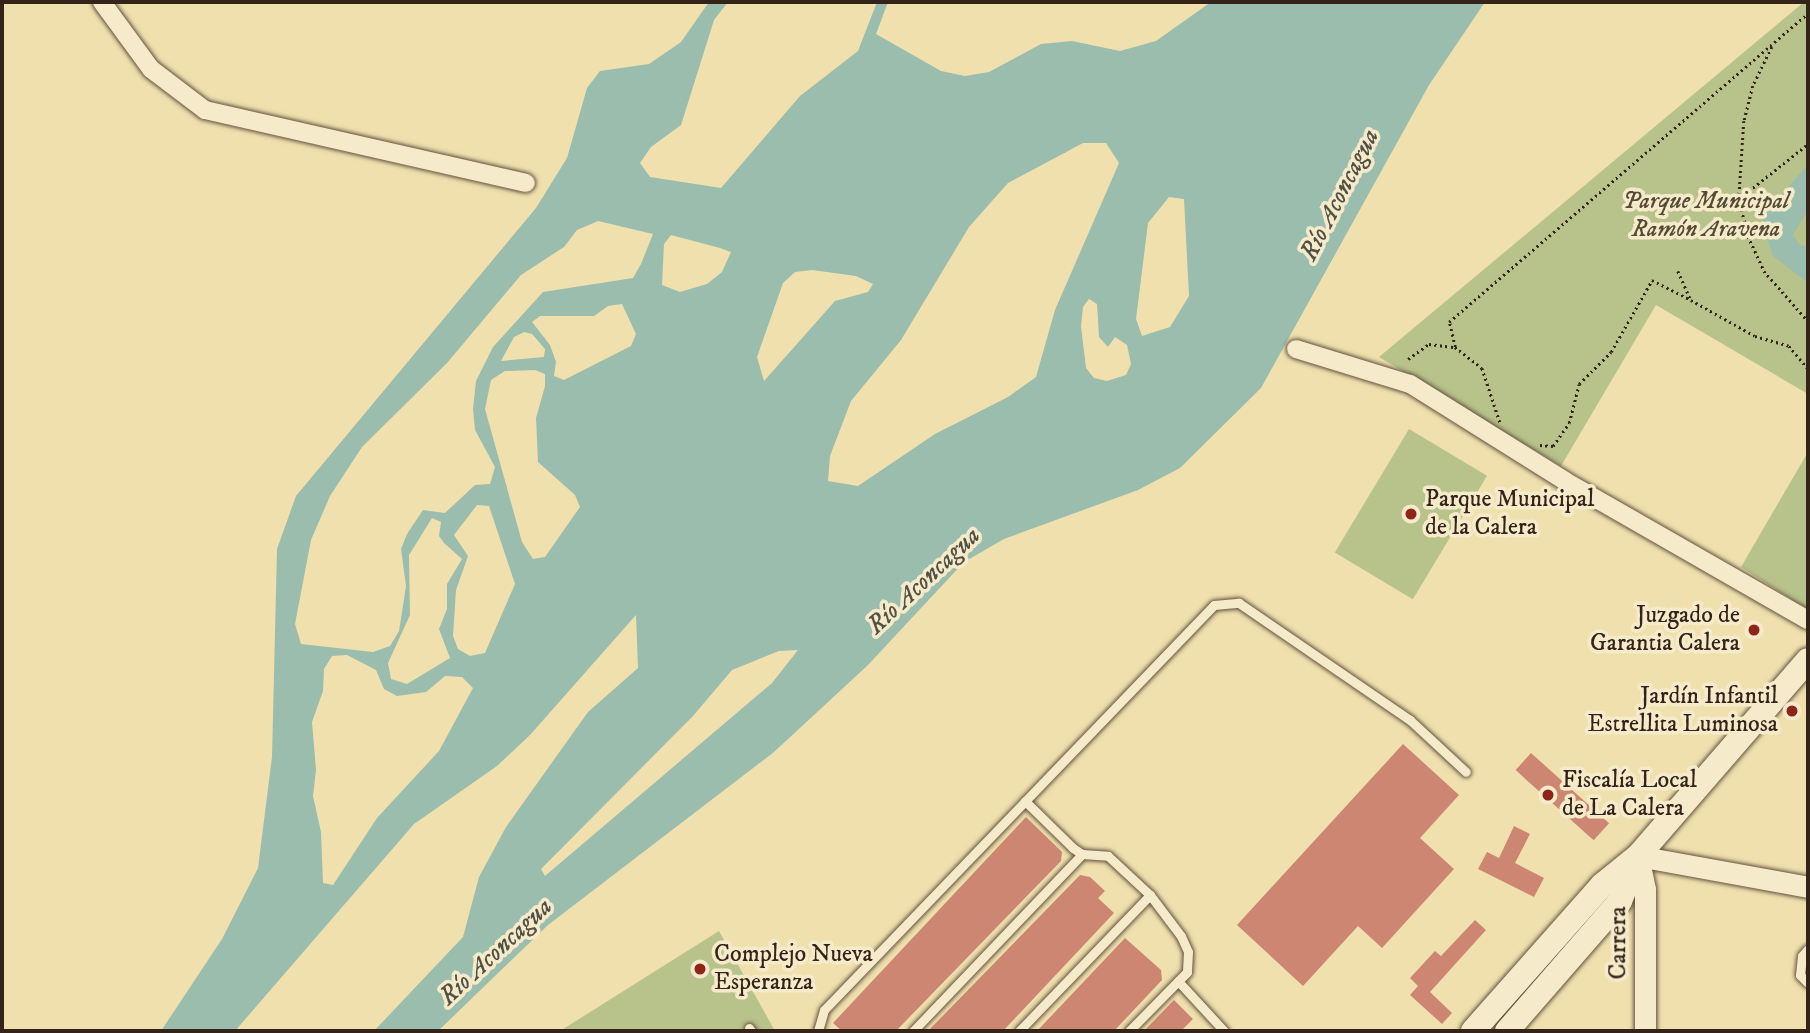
<!DOCTYPE html>
<meta charset="utf-8">
<style>
body{margin:0}
#map{position:relative;width:1810px;height:1033px;overflow:hidden;background:#f0e0ae;font-family:"IM FELL DW Pica",serif}
div>[style]{position:absolute}
[style*='--x']{left:calc(var(--x)*1px);top:calc(var(--y)*1px);width:calc(var(--w)*1px);rotate:calc(var(--a)*1deg)}
.green>*{inset:0;background:#b8c28b;transform-origin:0 0}
.water>*{inset:0;background:#9abdad}
.building>*{inset:0;background:#cc8672;transform-origin:0 0}
.path>*{height:2.5px;margin-top:-1.25px;transform-origin:0;background:repeating-linear-gradient(90deg,#342319 0 2px,transparent 0 5.5px)}
.roads{filter:drop-shadow(0 0 2px #63523e) drop-shadow(0 0 2px #63523e)}
.service>*{height:9px;margin:-4.5px;padding:0 4.5px;transform-origin:4.5px;border-radius:4.5px;background:#f5ebca}
.minor>*{height:18px;margin:-9px;padding:0 9px;transform-origin:9px;border-radius:9px;background:#f5ebca}
.tertiary>*{height:21px;margin:-10.5px;padding:0 10.5px;transform-origin:10.5px;border-radius:10.5px;background:#f5ebca}
.secondary>*{height:24px;margin:-12px;padding:0 12px;transform-origin:12px;border-radius:12px;background:#f5ebca}
.dots>*{width:19px;height:19px;translate:-50% -50%;box-sizing:border-box;border:4px solid #f5ebca;border-radius:50%}
span{translate:-50% -50%;white-space:nowrap;text-align:center;line-height:1.15;-webkit-text-stroke:7px #f5ebca;paint-order:stroke}
.park-label{font-size:24px;color:#554b36;font-style:italic}
.poi-label{font-size:24px;color:#342319}
.left{translate:0 -50%;text-align:left}
.right{translate:-100% -50%;text-align:right}
.street-label{font-size:24px;color:#342319}
.water-label{font-size:26px;color:#535145;font-style:italic}
.frame{position:absolute;inset:0;border:4px solid #342319;pointer-events:none}
</style>
<div id="map">
<div class="green">
<i style="clip-path:polygon(1804px 2px,1808px 2px,1808px 394px,1656px 305px,1561px 466px,1379px 357px)"></i>
<i style="left:1409px;top:429px;width:91px;height:144px;rotate:31deg"></i>
<i style="clip-path:polygon(1808px 452px,1808px 610px,1741px 567px)"></i>
<i style="clip-path:polygon(719px 931px,775px 1031px,560px 1031px)"></i>
</div>
<div class="water">
<i style="clip-path:polygon(evenodd,709px 2px,728px 2px,714px 20px,681px 125px,651px 147px,640px 163px,650px 177px,721px 188px,800px 96px,858px 51px,877px 2px,888px 2px,876px 34px,941px 71px,965px 76px,989px 72px,1041px 44px,1072px 41px,1120px 51px,1156px 41px,1211px 2px,1485px 2px,1429px 85px,1261px 388px,1180px 468px,1138px 490px,1004px 539px,964px 562px,868px 665px,774px 752px,548px 925px,438px 1031px,374px 1031px,463px 937px,479px 877px,506px 827px,588px 712px,638px 668px,636px 615px,530px 735px,497px 766px,414px 824px,235px 1031px,161px 1031px,222px 939px,258px 868px,272px 757px,277px 549px,296px 496px,536px 208px,567px 158px,587px 88px,600px 71px,649px 64px,681px 42px,709px 2px,1083px 143px,1106px 143px,1119px 163px,1055px 310px,1036px 377px,1008px 397px,935px 434px,858px 486px,828px 481px,830px 456px,851px 401px,901px 340px,969px 227px,1008px 183px,1083px 143px,709px 2px,1169px 197px,1184px 199px,1189px 296px,1170px 327px,1142px 336px,1136px 319px,1148px 223px,1169px 197px,709px 2px,598px 221px,653px 234px,641px 264px,633px 278px,543px 292px,493px 347px,476px 381px,473px 409px,475px 430px,495px 467px,490px 484px,475px 485px,445px 513px,423px 510px,407px 534px,401px 549px,406px 586px,399px 631px,390px 646px,373px 652px,301px 644px,295px 624px,311px 540px,330px 496px,362px 447px,447px 363px,521px 275px,564px 247px,577px 230px,598px 221px,709px 2px,671px 235px,720px 248px,731px 252px,722px 272px,707px 284px,680px 292px,662px 285px,664px 244px,671px 235px,709px 2px,812px 270px,856px 276px,873px 284px,868px 292px,835px 301px,764px 381px,757px 357px,783px 283px,795px 272px,812px 270px,709px 2px,1089px 299px,1097px 304px,1099px 337px,1108px 347px,1115px 337px,1127px 345px,1131px 364px,1126px 375px,1107px 381px,1094px 378px,1086px 368px,1081px 326px,1083px 307px,1089px 299px,709px 2px,622px 304px,636px 334px,631px 346px,564px 380px,554px 376px,556px 362px,550px 345px,532px 322px,540px 316px,594px 316px,608px 306px,622px 304px,709px 2px,524px 332px,532px 334px,545px 349px,544px 357px,501px 361px,514px 337px,524px 332px,709px 2px,535px 370px,545px 374px,545px 386px,536px 418px,538px 462px,575px 495px,580px 507px,545px 557px,533px 559px,522px 542px,485px 409px,491px 380px,505px 371px,535px 370px,709px 2px,477px 505px,489px 506px,515px 584px,485px 653px,470px 656px,458px 649px,453px 636px,456px 590px,468px 556px,454px 535px,477px 505px,709px 2px,432px 518px,441px 522px,439px 536px,444px 543px,462px 559px,447px 584px,447px 609px,439px 629px,450px 658px,407px 684px,391px 679px,388px 663px,410px 615px,409px 555px,432px 518px,709px 2px,798px 650px,772px 683px,545px 876px,541px 869px,693px 716px,732px 670px,779px 651px,798px 650px,709px 2px,347px 655px,376px 670px,384px 689px,397px 696px,426px 692px,445px 676px,462px 677px,473px 688px,439px 751px,377px 818px,333px 885px,323px 883px,321px 832px,313px 796px,316px 770px,312px 722px,323px 691px,324px 669px,332px 656px,347px 655px)"></i>
<i style="clip-path:polygon(1808px 164px,1808px 210px,1793px 235px,1800px 245px,1808px 247px,1808px 283px,1773px 256px,1762px 223px,1765px 214px)"></i>
</div>
<div class="building">
<i style="clip-path:polygon(1403px 744px,1459px 795px,1420px 838px,1454px 869px,1382px 948px,1358px 926px,1303px 986px,1237px 925px)"></i>
<i style="left:1531px;top:753px;width:105px;height:23px;rotate:42deg"></i>
<i style="clip-path:polygon(1026px 817px,1062px 852px,1061px 861px,896px 1031px,842px 1031px,833px 1023px)"></i>
<i style="clip-path:polygon(1514px 826px,1530px 834px,1515px 863px,1544px 878px,1534px 897px,1478px 869px,1487px 852px,1499px 858px)"></i>
<i style="clip-path:polygon(1080px 875px,1090px 877px,1105px 891px,1098px 898px,1114px 913px,1003px 1031px,928px 1031px)"></i>
<i style="clip-path:polygon(1475px 920px,1486px 930px,1430px 992px,1452px 1013px,1442px 1024px,1410px 995px,1418px 986px,1410px 978px,1435px 951px,1441px 956px)"></i>
<i style="clip-path:polygon(1125px 938px,1161px 970px,1162px 980px,1114px 1031px,1037px 1031px)"></i>
<i style="clip-path:polygon(1174px 1000px,1193px 1019px,1181px 1031px,1144px 1031px)"></i>
</div>
<div class="path">
<i style="--x:1772;--y:47;--w:43;--a:116"></i>
<i style="--x:1753;--y:86;--w:36;--a:104"></i>
<i style="--x:1744;--y:121;--w:78;--a:93.7"></i>
<i style="--x:1739;--y:199;--w:38;--a:76"></i>
<i style="--x:1748;--y:236;--w:38;--a:65"></i>
<i style="--x:1764;--y:271;--w:67;--a:48.7"></i>
<i style="--x:1740;--y:198;--w:87;--a:-38.5"></i>
<i style="--x:1678;--y:271;--w:32;--a:66"></i>
<i style="--x:1691;--y:300;--w:73;--a:29.4"></i>
<i style="--x:1755;--y:336;--w:35;--a:16"></i>
<i style="--x:1789;--y:346;--w:30;--a:50"></i>
<i style="--x:1455;--y:347;--w:26;--a:-103"></i>
<i style="--x:1449;--y:322;--w:474;--a:-40.7"></i>
<i style="--x:1408;--y:359;--w:26;--a:-36"></i>
<i style="--x:1429;--y:344;--w:26;--a:7"></i>
<i style="--x:1455;--y:347;--w:34;--a:38"></i>
<i style="--x:1482;--y:368;--w:57;--a:71.6"></i>
<i style="--x:1540;--y:445;--w:13;--a:4"></i>
<i style="--x:1553;--y:446;--w:28;--a:-55"></i>
<i style="--x:1569;--y:423;--w:40;--a:-75.6"></i>
<i style="--x:1579;--y:384;--w:45;--a:-45"></i>
<i style="--x:1611;--y:352;--w:83;--a:-60.3"></i>
<i style="--x:1652;--y:280;--w:44;--a:27.1"></i>
</div>
<div class="roads">
<div class="service">
<i style="--x:1025;--y:801;--w:67;--a:44.4"></i>
<i style="--x:1073;--y:848;--w:11;--a:34"></i>
<i style="--x:1082;--y:854;--w:26;--a:4"></i>
<i style="--x:1108;--y:856;--w:57;--a:42.9"></i>
<i style="--x:1150;--y:895;--w:51;--a:52.9"></i>
<i style="--x:1181;--y:936;--w:17;--a:66"></i>
<i style="--x:1188;--y:952;--w:20;--a:93"></i>
<i style="--x:1187;--y:972;--w:83;--a:134.5"></i>
<i style="--x:1808;--y:949;--w:9;--a:131"></i>
<i style="--x:1802;--y:956;--w:19;--a:96"></i>
<i style="--x:1800;--y:975;--w:11;--a:45"></i>
<i style="--x:1178;--y:981;--w:68;--a:47.4"></i>
<i style="--x:749;--y:1028;--w:4;--a:56"></i>
<i style="--x:818;--y:1031;--w:22;--a:-74"></i>
<i style="--x:824;--y:1010;--w:562;--a:-46.08"></i>
<i style="--x:1214;--y:605;--w:25;--a:-5"></i>
<i style="--x:1239;--y:603;--w:207;--a:34.4"></i>
<i style="--x:1410;--y:720;--w:76;--a:42.9"></i>
<i style="--x:913;--y:1031;--w:245;--a:-46.3"></i>
<i style="--x:1019;--y:1031;--w:189;--a:-46.1"></i>
</div>
<div class="minor">
<i style="--x:102;--y:2;--w:83;--a:53.8"></i>
<i style="--x:151;--y:69;--w:68;--a:37.2"></i>
<i style="--x:205;--y:110;--w:329;--a:12.8"></i>
<i style="--x:1296;--y:349;--w:119;--a:17.1"></i>
<i style="--x:1410;--y:384;--w:183;--a:32"></i>
<i style="--x:1565;--y:481;--w:280;--a:29.8"></i>
</div>
<div class="tertiary">
<i style="--x:1645;--y:1031;--w:142;--a:-90"></i>
<i style="--x:1645;--y:889;--w:34;--a:-102"></i>
<i style="--x:1638;--y:856;--w:173;--a:10.3"></i>
</div>
<div class="secondary">
<i style="--x:1473;--y:1031;--w:195;--a:-48.5"></i>
<i style="--x:1602;--y:885;--w:46;--a:-38.9"></i>
<i style="--x:1638;--y:856;--w:259;--a:-49.1"></i>
<i style="--x:1507;--y:1031;--w:172;--a:-49"></i>
<i style="--x:1620;--y:901;--w:48;--a:-68.2"></i>
</div>
</div>
<div class="dots">
<i style="left:1411px;top:514px;background:#8f2418"></i>
<i style="left:1754px;top:630px;background:#8f2418"></i>
<i style="left:1792px;top:711px;background:#8f2418"></i>
<i style="left:1548px;top:795px;background:#8f2418"></i>
<i style="left:700px;top:969px;background:#8f2418"></i>
</div>
<div class="park-label">
<span style="left:1706px;top:216px">Parque Municipal<br>Ramón Aravena</span>
</div>
<div class="poi-label">
<span class="left" style="left:1425px;top:514px">Parque Municipal<br>de la Calera</span>
<span class="right" style="left:1740px;top:630px">Juzgado de<br>Garantia Calera</span>
<span class="right" style="left:1778px;top:711px">Jardín Infantil<br>Estrellita Luminosa</span>
<span class="left" style="left:1562px;top:795px">Fiscalía Local<br>de La Calera</span>
<span class="left" style="left:714px;top:969px">Complejo Nueva<br>Esperanza</span>
</div>
<div class="street-label">
<span style="left:1619px;top:943px;rotate:-90deg">Carrera</span>
</div>
<div class="water-label">
<span style="left:1340px;top:195px;rotate:-63deg">Río Aconcagua</span>
<span style="left:924px;top:581px;rotate:-43deg">Río Aconcagua</span>
<span style="left:496px;top:952px;rotate:-43deg">Río Aconcagua</span>
</div>
<div class="frame"></div>
</div>
